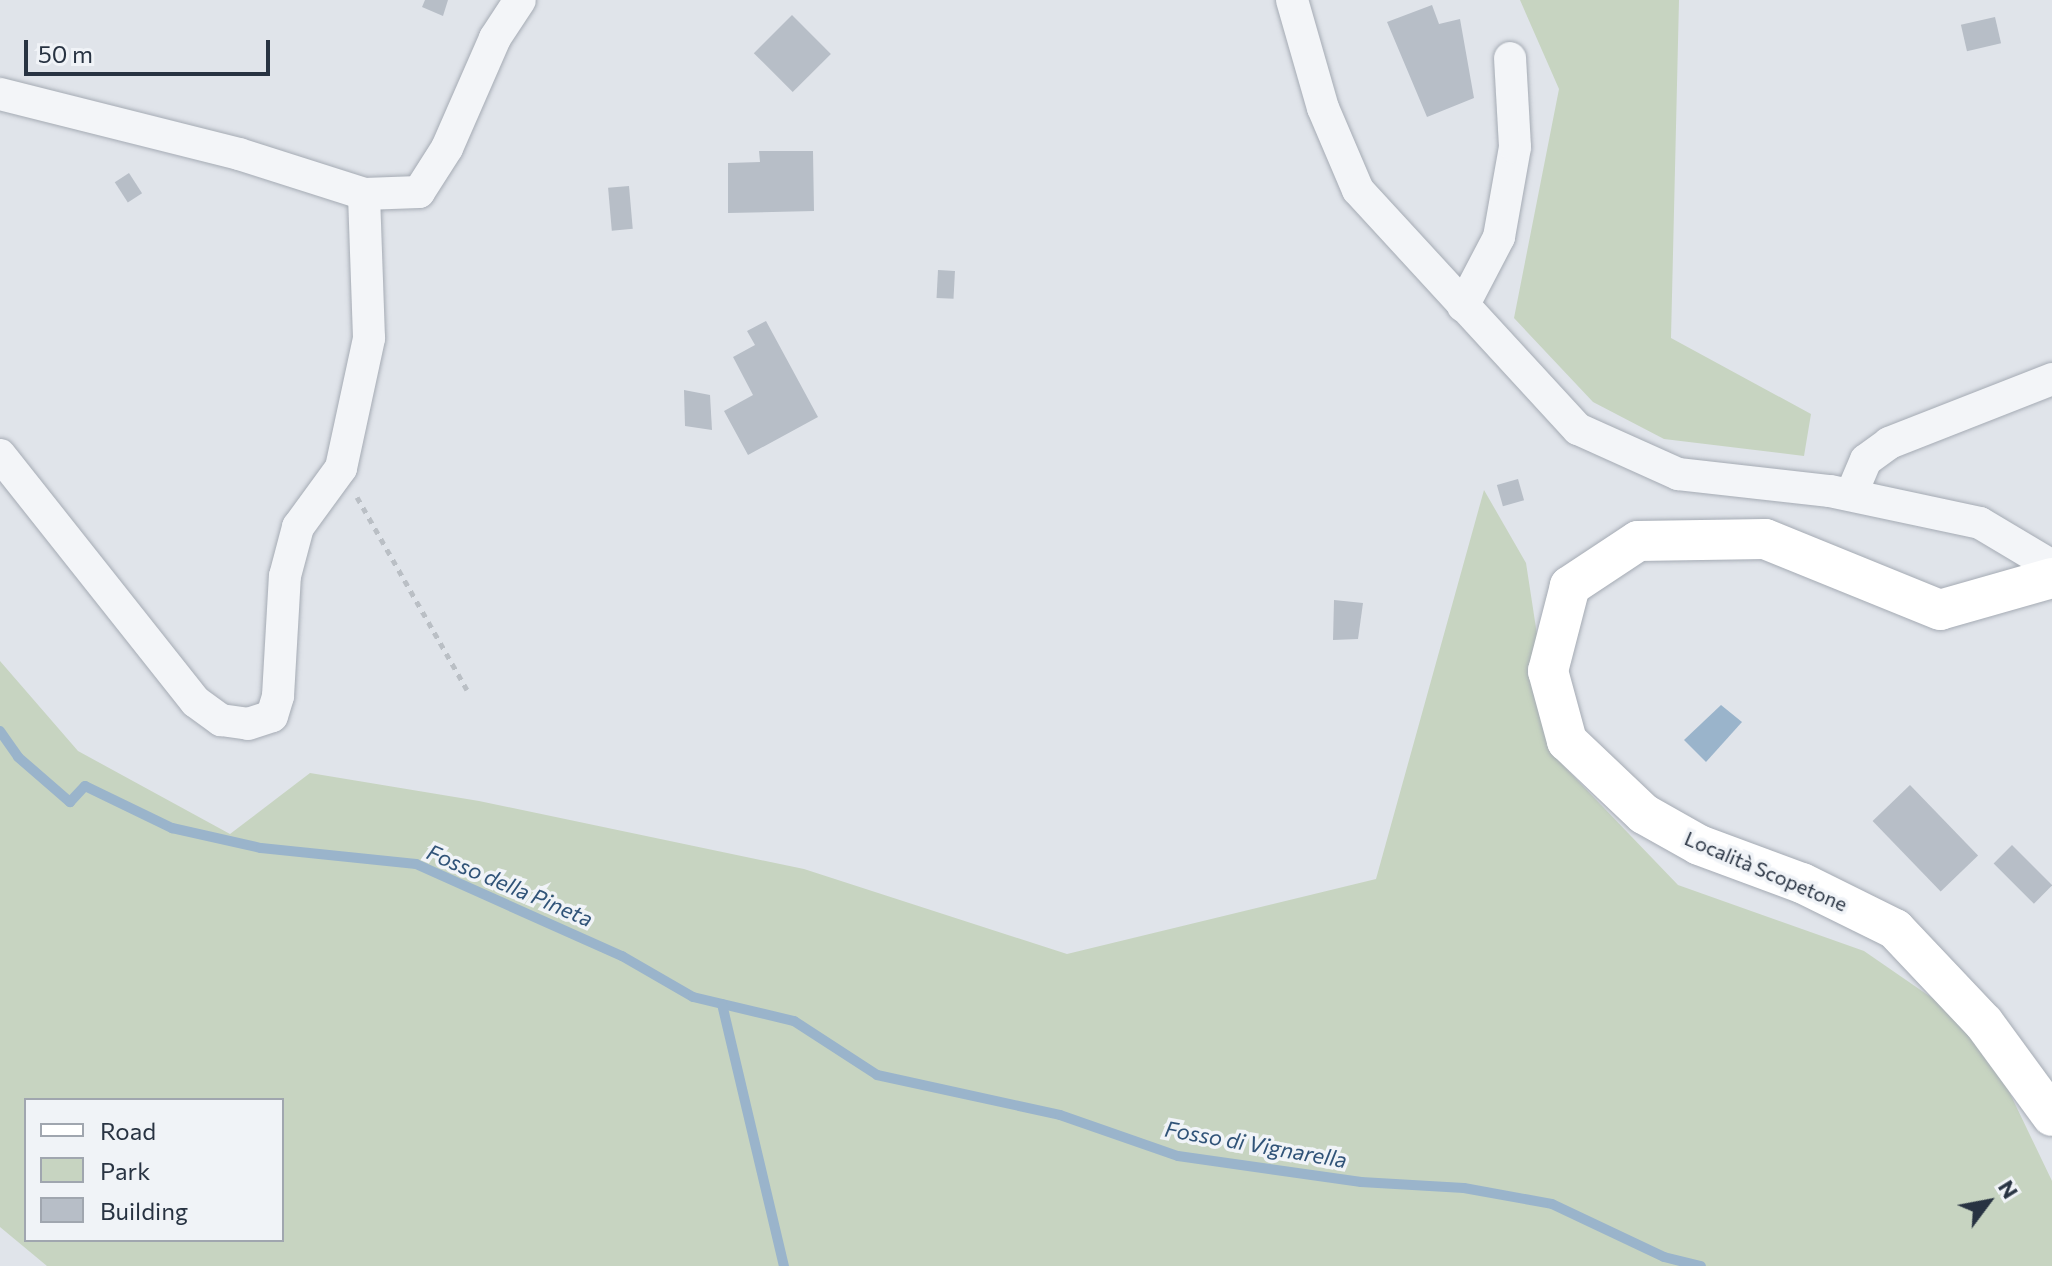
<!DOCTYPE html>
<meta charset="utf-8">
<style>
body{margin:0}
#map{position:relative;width:2052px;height:1266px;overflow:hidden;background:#e0e4ea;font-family:Commissioner,sans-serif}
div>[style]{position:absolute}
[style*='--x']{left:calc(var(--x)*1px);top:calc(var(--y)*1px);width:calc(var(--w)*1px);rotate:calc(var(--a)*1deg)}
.green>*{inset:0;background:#c7d4c1}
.water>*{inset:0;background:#9ab4cb}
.stream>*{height:10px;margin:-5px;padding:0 5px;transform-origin:5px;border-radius:5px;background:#9ab4cb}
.building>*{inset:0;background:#b7bec7;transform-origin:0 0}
.path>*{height:5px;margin-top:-2.5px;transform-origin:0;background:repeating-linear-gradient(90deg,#babfc5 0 6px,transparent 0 12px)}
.roads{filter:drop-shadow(0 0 2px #a5abb4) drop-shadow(0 0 2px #a5abb4)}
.minor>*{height:32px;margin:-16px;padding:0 16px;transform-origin:16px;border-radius:16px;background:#f3f5f8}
.major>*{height:40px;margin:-20px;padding:0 20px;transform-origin:20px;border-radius:20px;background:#fff}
span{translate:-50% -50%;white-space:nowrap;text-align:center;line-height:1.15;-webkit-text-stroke:7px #f0f3f7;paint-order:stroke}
.street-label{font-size:20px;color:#283342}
.water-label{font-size:22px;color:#305378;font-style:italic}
.legend{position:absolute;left:24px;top:1098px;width:260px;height:144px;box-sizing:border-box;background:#f0f3f7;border:2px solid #a0a6af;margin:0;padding:10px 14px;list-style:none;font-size:24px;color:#283342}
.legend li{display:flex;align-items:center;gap:16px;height:40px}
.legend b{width:40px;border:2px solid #a0a6af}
.north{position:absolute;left:1948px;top:1162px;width:80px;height:80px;-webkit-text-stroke:6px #f0f3f7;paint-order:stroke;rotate:58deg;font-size:22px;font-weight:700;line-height:32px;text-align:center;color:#283342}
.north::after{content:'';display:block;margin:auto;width:28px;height:36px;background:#283342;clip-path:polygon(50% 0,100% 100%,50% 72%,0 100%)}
.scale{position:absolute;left:24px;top:40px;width:246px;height:36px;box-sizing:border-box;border:4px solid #283342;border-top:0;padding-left:10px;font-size:24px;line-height:28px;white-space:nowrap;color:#283342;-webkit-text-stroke:6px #f0f3f7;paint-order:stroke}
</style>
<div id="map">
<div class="green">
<i style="clip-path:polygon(1520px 0,1679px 0,1671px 338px,1811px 414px,1804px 456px,1664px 439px,1593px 402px,1514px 318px,1559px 89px)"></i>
<i style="clip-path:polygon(evenodd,1484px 490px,1526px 563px,1556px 758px,1678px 885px,1864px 951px,1980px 1031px,2052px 1181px,2052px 1266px,47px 1266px,0 1227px,0 661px,78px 751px,230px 834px,310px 773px,479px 801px,804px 869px,1067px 954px,1376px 879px,1484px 490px,26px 1100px,282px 1100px,282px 1240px,26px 1240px,26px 1100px)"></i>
</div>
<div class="water">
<i style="clip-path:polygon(1721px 705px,1742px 722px,1706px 762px,1684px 740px)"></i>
</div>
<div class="stream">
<i style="--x:0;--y:731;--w:32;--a:55"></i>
<i style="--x:18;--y:757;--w:69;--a:40.9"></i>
<i style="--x:70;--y:802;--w:22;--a:-47"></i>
<i style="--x:85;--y:786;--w:97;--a:25.8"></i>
<i style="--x:172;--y:828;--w:91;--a:12.7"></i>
<i style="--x:261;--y:848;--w:156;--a:5.9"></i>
<i style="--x:416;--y:864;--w:226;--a:24.1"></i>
<i style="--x:622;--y:956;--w:82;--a:30"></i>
<i style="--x:693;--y:997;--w:104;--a:13.4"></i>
<i style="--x:794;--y:1021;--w:99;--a:33"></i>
<i style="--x:877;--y:1075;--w:187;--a:12.3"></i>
<i style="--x:1060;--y:1115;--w:125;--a:19.2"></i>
<i style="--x:1178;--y:1156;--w:185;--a:8.1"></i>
<i style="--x:1361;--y:1182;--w:103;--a:3.3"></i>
<i style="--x:1464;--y:1188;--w:89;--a:10.3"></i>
<i style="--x:1552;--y:1204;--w:124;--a:25.3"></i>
<i style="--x:1664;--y:1257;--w:38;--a:14"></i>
<i style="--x:722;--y:1004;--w:269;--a:76.7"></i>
</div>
<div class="building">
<i style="clip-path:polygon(425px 0,448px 0,443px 16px,422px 7px)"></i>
<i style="clip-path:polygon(1432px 5px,1439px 24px,1460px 19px,1474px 98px,1427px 117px,1387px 22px)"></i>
<i style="left:792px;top:15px;width:55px;height:54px;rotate:45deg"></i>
<i style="left:1995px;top:17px;width:27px;height:35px;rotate:77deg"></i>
<i style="clip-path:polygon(759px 151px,813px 151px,814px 211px,728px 213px,728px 163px,760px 162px)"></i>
<i style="left:129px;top:173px;width:24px;height:17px;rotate:57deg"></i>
<i style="left:629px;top:186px;width:43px;height:21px;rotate:85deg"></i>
<i style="left:938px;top:270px;width:17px;height:28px;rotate:3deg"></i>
<i style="clip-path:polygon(766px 321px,818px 417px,748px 455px,724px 411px,753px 395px,733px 357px,755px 345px,747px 331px)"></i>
<i style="clip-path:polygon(684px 390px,710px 395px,712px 430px,685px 426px)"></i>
<i style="left:1518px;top:479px;width:22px;height:22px;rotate:74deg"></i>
<i style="clip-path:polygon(1334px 600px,1363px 603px,1358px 639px,1333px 640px)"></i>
<i style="left:1910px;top:785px;width:98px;height:52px;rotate:46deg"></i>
<i style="left:2012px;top:845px;width:57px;height:26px;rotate:45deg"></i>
</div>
<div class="path">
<i style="--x:357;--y:497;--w:222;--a:60.3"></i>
</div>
<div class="roads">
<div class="minor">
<i style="--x:1292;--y:0;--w:112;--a:74"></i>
<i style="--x:1323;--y:108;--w:89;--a:66.9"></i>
<i style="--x:1358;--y:190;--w:325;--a:47.4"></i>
<i style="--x:1578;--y:429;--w:110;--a:24.2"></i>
<i style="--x:1678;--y:474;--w:153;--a:6.4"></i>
<i style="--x:1830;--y:491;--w:153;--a:12"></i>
<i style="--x:1980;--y:523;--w:84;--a:30.8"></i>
<i style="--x:0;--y:94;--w:246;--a:14.1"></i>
<i style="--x:239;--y:154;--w:131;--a:17.7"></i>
<i style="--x:364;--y:194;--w:55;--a:-2.1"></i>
<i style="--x:419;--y:192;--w:52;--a:-57.5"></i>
<i style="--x:447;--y:148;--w:120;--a:-66.4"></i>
<i style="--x:495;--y:38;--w:45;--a:-56.7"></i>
<i style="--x:1463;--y:306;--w:78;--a:-62.4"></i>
<i style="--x:1499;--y:237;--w:91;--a:-79.9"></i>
<i style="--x:1515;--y:147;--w:89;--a:-93.2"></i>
<i style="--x:0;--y:455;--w:315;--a:51.6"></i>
<i style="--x:196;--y:702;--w:31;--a:36"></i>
<i style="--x:221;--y:720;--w:27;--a:8"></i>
<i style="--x:248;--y:724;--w:25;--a:-18"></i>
<i style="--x:272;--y:716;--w:21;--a:-73"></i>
<i style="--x:278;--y:696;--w:120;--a:-86.7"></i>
<i style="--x:285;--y:576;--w:51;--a:-75.1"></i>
<i style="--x:298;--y:527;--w:73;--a:-53.9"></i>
<i style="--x:341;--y:468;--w:133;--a:-77.8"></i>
<i style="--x:369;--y:338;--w:144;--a:-92"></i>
<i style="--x:1851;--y:495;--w:38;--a:-67"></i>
<i style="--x:1866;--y:460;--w:29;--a:-36"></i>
<i style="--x:1889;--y:443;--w:175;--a:-21.4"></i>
</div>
<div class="major">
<i style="--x:2052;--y:578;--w:116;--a:164.1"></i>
<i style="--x:1940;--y:610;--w:189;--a:-157.9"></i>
<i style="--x:1765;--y:539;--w:127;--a:179.1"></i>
<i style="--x:1638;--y:541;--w:82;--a:146.5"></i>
<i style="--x:1570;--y:586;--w:88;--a:104.5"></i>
<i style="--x:1548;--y:671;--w:73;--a:74.8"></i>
<i style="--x:1567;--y:741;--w:106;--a:43.5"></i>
<i style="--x:1644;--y:814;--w:63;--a:29.4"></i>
<i style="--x:1699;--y:845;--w:110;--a:20.3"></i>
<i style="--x:1802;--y:883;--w:104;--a:26.3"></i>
<i style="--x:1895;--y:929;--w:129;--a:46.6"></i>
<i style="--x:1984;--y:1023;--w:115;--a:53.8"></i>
</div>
</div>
<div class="street-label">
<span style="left:1766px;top:871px;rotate:23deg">Località Scopetone</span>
</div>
<div class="water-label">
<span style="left:510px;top:885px;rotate:23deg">Fosso della Pineta</span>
<span style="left:1256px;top:1144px;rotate:10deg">Fosso di Vignarella</span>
</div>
<ul class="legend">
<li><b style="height:10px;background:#fff"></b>Road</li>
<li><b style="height:22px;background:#c7d4c1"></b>Park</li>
<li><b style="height:22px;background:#b7bec7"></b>Building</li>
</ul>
<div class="north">N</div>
<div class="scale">50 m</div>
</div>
